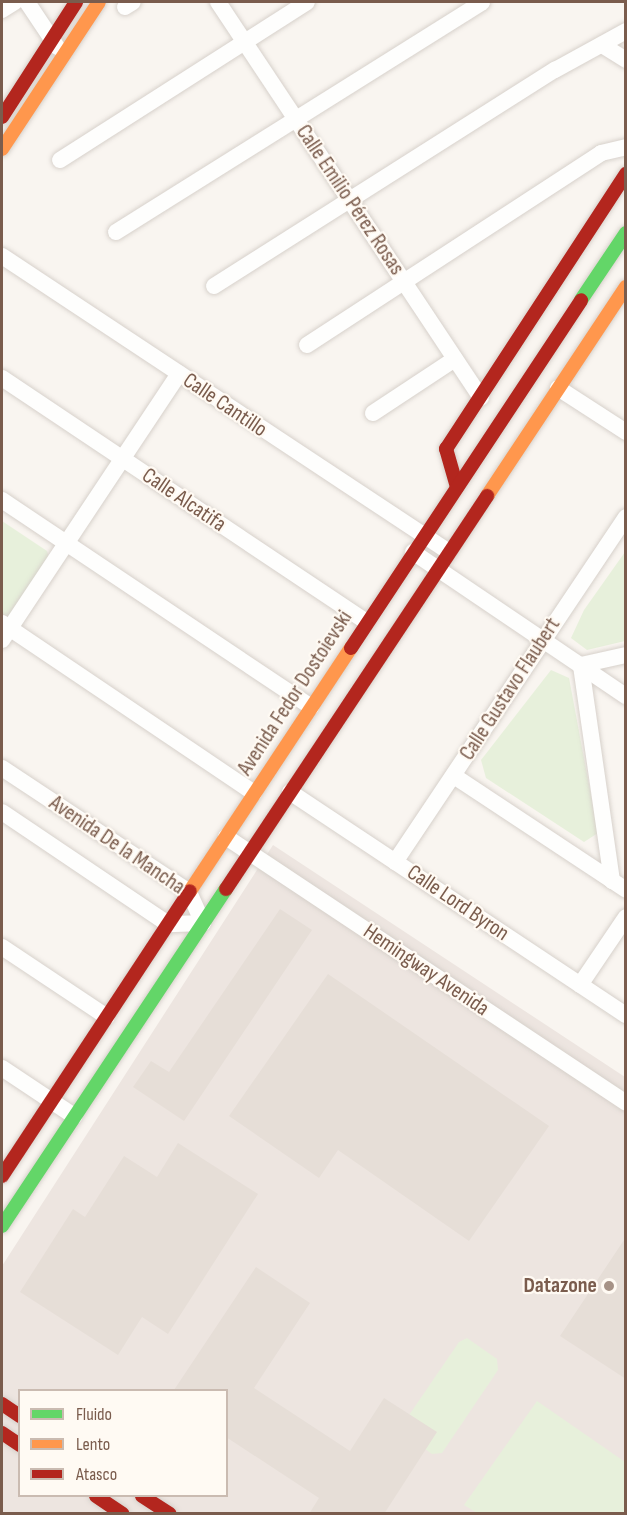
<!DOCTYPE html>
<meta charset="utf-8">
<style>
body{margin:0}
#map{position:relative;width:627px;height:1515px;overflow:hidden;background:#f9f5f0;font-family:"Sofia Sans Condensed",sans-serif}
div>[style]{position:absolute}
[style*='--x']{left:calc(var(--x)*1px);top:calc(var(--y)*1px);width:calc(var(--w)*1px);rotate:calc(var(--a)*1deg)}
.industrial>*{inset:0;background:#ede5e0}
.green>*{inset:0;background:#e7f0db}
.building>*{inset:0;background:#e6ded7}
.roads{filter:drop-shadow(0 0 2px #d7d1cb) drop-shadow(0 0 2px #d7d1cb)}
.street>*{height:16px;margin:-8px;padding:0 8px;transform-origin:8px;border-radius:8px;background:#fefefd}
.fast>*{height:14px;margin:-7px;padding:0 7px;transform-origin:7px;border-radius:7px;background:#63d668}
.slow>*{height:14px;margin:-7px;padding:0 7px;transform-origin:7px;border-radius:7px;background:#ff974d}
.jam>*{height:14px;margin:-7px;padding:0 7px;transform-origin:7px;border-radius:7px;background:#b3261e}
.dots>*{width:16px;height:16px;translate:-50% -50%;box-sizing:border-box;border:3px solid #fffaf3;border-radius:50%}
span{translate:-50% -50%;white-space:nowrap;text-align:center;line-height:1.15;-webkit-text-stroke:4.5px #fffaf3;paint-order:stroke}
.street-label{font-size:22px;color:#7a5c4d}
.poi-label{font-size:22px;color:#7a5c4d;font-weight:700}
.right{translate:-100% -50%;text-align:right}
.frame{position:absolute;inset:0;border:3px solid #7a5c4d;pointer-events:none}
.legend{position:absolute;left:18px;top:1389px;width:210px;height:108px;box-sizing:border-box;background:#fffaf3;border:2px solid #cabbb1;margin:0;padding:8px 10px;list-style:none;font-size:18px;color:#7a5c4d}
.legend li{display:flex;align-items:center;gap:12px;height:30px}
.legend b{width:30px;border:2px solid #cabbb1}
</style>
<div id="map">
<div class="industrial">
<i style="clip-path:polygon(evenodd,273px 845px,625px 1077px,625px 1513px,2px 1513px,2px 1266px,273px 845px,20px 1390px,226px 1390px,226px 1496px,20px 1496px,20px 1390px)"></i>
</div>
<div class="green">
<i style="clip-path:polygon(2px 521px,47px 551px,49px 558px,9px 616px,3px 619px)"></i>
<i style="clip-path:polygon(625px 552px,625px 641px,587px 650px,571px 638px,584px 610px)"></i>
<i style="clip-path:polygon(551px 670px,569px 678px,598px 833px,584px 842px,486px 778px,481px 760px)"></i>
<i style="clip-path:polygon(467px 1338px,497px 1359px,498px 1370px,442px 1453px,432px 1454px,404px 1434px,403px 1424px,459px 1342px)"></i>
<i style="clip-path:polygon(537px 1401px,625px 1462px,625px 1513px,477px 1513px,464px 1505px)"></i>
</div>
<div class="building">
<i style="clip-path:polygon(280px 909px,312px 930px,184px 1121px,133px 1087px,151px 1061px,169px 1072px)"></i>
<i style="clip-path:polygon(328px 974px,549px 1126px,469px 1241px,338px 1150px,319px 1178px,229px 1116px)"></i>
<i style="clip-path:polygon(178px 1143px,258px 1194px,168px 1334px,142px 1317px,118px 1355px,20px 1292px,73px 1209px,85px 1217px,124px 1156px,157px 1177px)"></i>
<i style="clip-path:polygon(626px 1237px,626px 1379px,560px 1336px)"></i>
<i style="clip-path:polygon(256px 1267px,310px 1303px,254px 1388px,350px 1451px,384px 1398px,437px 1432px,384px 1514px,309px 1514px,319px 1498px,226px 1437px,226px 1390px,174px 1390px)"></i>
</div>
<div class="roads">
<div class="street">
<i style="--x:27;--y:2;--w:54;--a:56.3"></i>
<i style="--x:218;--y:2;--w:475;--a:56.4"></i>
<i style="--x:125;--y:7;--w:9;--a:-32"></i>
<i style="--x:2;--y:10;--w:15;--a:-32"></i>
<i style="--x:602;--y:45;--w:28;--a:32"></i>
<i style="--x:60;--y:160;--w:293;--a:-32.6"></i>
<i style="--x:116;--y:232;--w:432;--a:-32.1"></i>
<i style="--x:2;--y:256;--w:536;--a:33.51"></i>
<i style="--x:214;--y:286;--w:404;--a:-32.4"></i>
<i style="--x:555;--y:70;--w:81;--a:-28.8"></i>
<i style="--x:307;--y:345;--w:351;--a:-33.1"></i>
<i style="--x:601;--y:153;--w:26;--a:-13"></i>
<i style="--x:2;--y:378;--w:439;--a:33.8"></i>
<i style="--x:558;--y:388;--w:81;--a:32.9"></i>
<i style="--x:373;--y:413;--w:98;--a:-33.4"></i>
<i style="--x:2;--y:500;--w:372;--a:33.8"></i>
<i style="--x:413;--y:552;--w:257;--a:34.1"></i>
<i style="--x:2;--y:623;--w:304;--a:34"></i>
<i style="--x:2;--y:640;--w:320;--a:-56.4"></i>
<i style="--x:2;--y:768;--w:224;--a:33.5"></i>
<i style="--x:189;--y:892;--w:34;--a:66"></i>
<i style="--x:203;--y:923;--w:35;--a:178"></i>
<i style="--x:168;--y:924;--w:200;--a:-146"></i>
<i style="--x:454;--y:776;--w:206;--a:33.5"></i>
<i style="--x:290;--y:792;--w:403;--a:33.6"></i>
<i style="--x:226;--y:837;--w:480;--a:33.6"></i>
<i style="--x:395;--y:862;--w:415;--a:-56.2"></i>
<i style="--x:612;--y:881;--w:218;--a:-98.2"></i>
<i style="--x:581;--y:665;--w:46;--a:-12.5"></i>
<i style="--x:2;--y:947;--w:126;--a:33.7"></i>
<i style="--x:580;--y:985;--w:82;--a:-55.9"></i>
<i style="--x:2;--y:1068;--w:87;--a:33.7"></i>
</div>
<div class="fast">
<i style="--x:581;--y:300;--w:81;--a:-56.1"></i>
<i style="--x:2;--y:1226;--w:405;--a:-56.4"></i>
</div>
<div class="slow">
<i style="--x:2;--y:149;--w:176;--a:-56.6"></i>
<i style="--x:487;--y:496;--w:251;--a:-56.4"></i>
<i style="--x:190;--y:891;--w:291;--a:-56.5"></i>
</div>
<div class="jam">
<i style="--x:2;--y:117;--w:137;--a:-57.2"></i>
<i style="--x:457;--y:487;--w:40;--a:-106"></i>
<i style="--x:446;--y:449;--w:329;--a:-56.8"></i>
<i style="--x:351;--y:648;--w:417;--a:-56.5"></i>
<i style="--x:226;--y:889;--w:472;--a:-56.4"></i>
<i style="--x:2;--y:1176;--w:341;--a:-56.6"></i>
<i style="--x:2;--y:1404;--w:22;--a:34"></i>
<i style="--x:2;--y:1433;--w:22;--a:34"></i>
<i style="--x:96;--y:1496;--w:32;--a:34"></i>
<i style="--x:142;--y:1496;--w:33;--a:33"></i>
</div>
</div>
<div class="dots">
<i style="left:609px;top:1286px;background:#a69286"></i>
</div>
<div class="street-label">
<span style="left:350px;top:200px;rotate:56deg">Calle Emilio Pérez Rosas</span>
<span style="left:225px;top:405px;rotate:34deg">Calle Cantillo</span>
<span style="left:184px;top:500px;rotate:34deg">Calle Alcatifa</span>
<span style="left:510px;top:689px;rotate:-57deg">Calle Gustavo Flaubert</span>
<span style="left:295px;top:693px;rotate:-57deg">Avenida Fedor Dostoievski</span>
<span style="left:117px;top:845px;rotate:34deg">Avenida De la Mancha</span>
<span style="left:458px;top:903px;rotate:34deg">Calle Lord Byron</span>
<span style="left:426px;top:970px;rotate:34deg">Hemingway Avenida</span>
</div>
<div class="poi-label">
<span class="right" style="left:597px;top:1286px">Datazone</span>
</div>
<div class="frame"></div>
<ul class="legend">
<li><b style="height:8px;background:#63d668"></b>Fluido</li>
<li><b style="height:8px;background:#ff974d"></b>Lento</li>
<li><b style="height:8px;background:#b3261e"></b>Atasco</li>
</ul>
</div>
